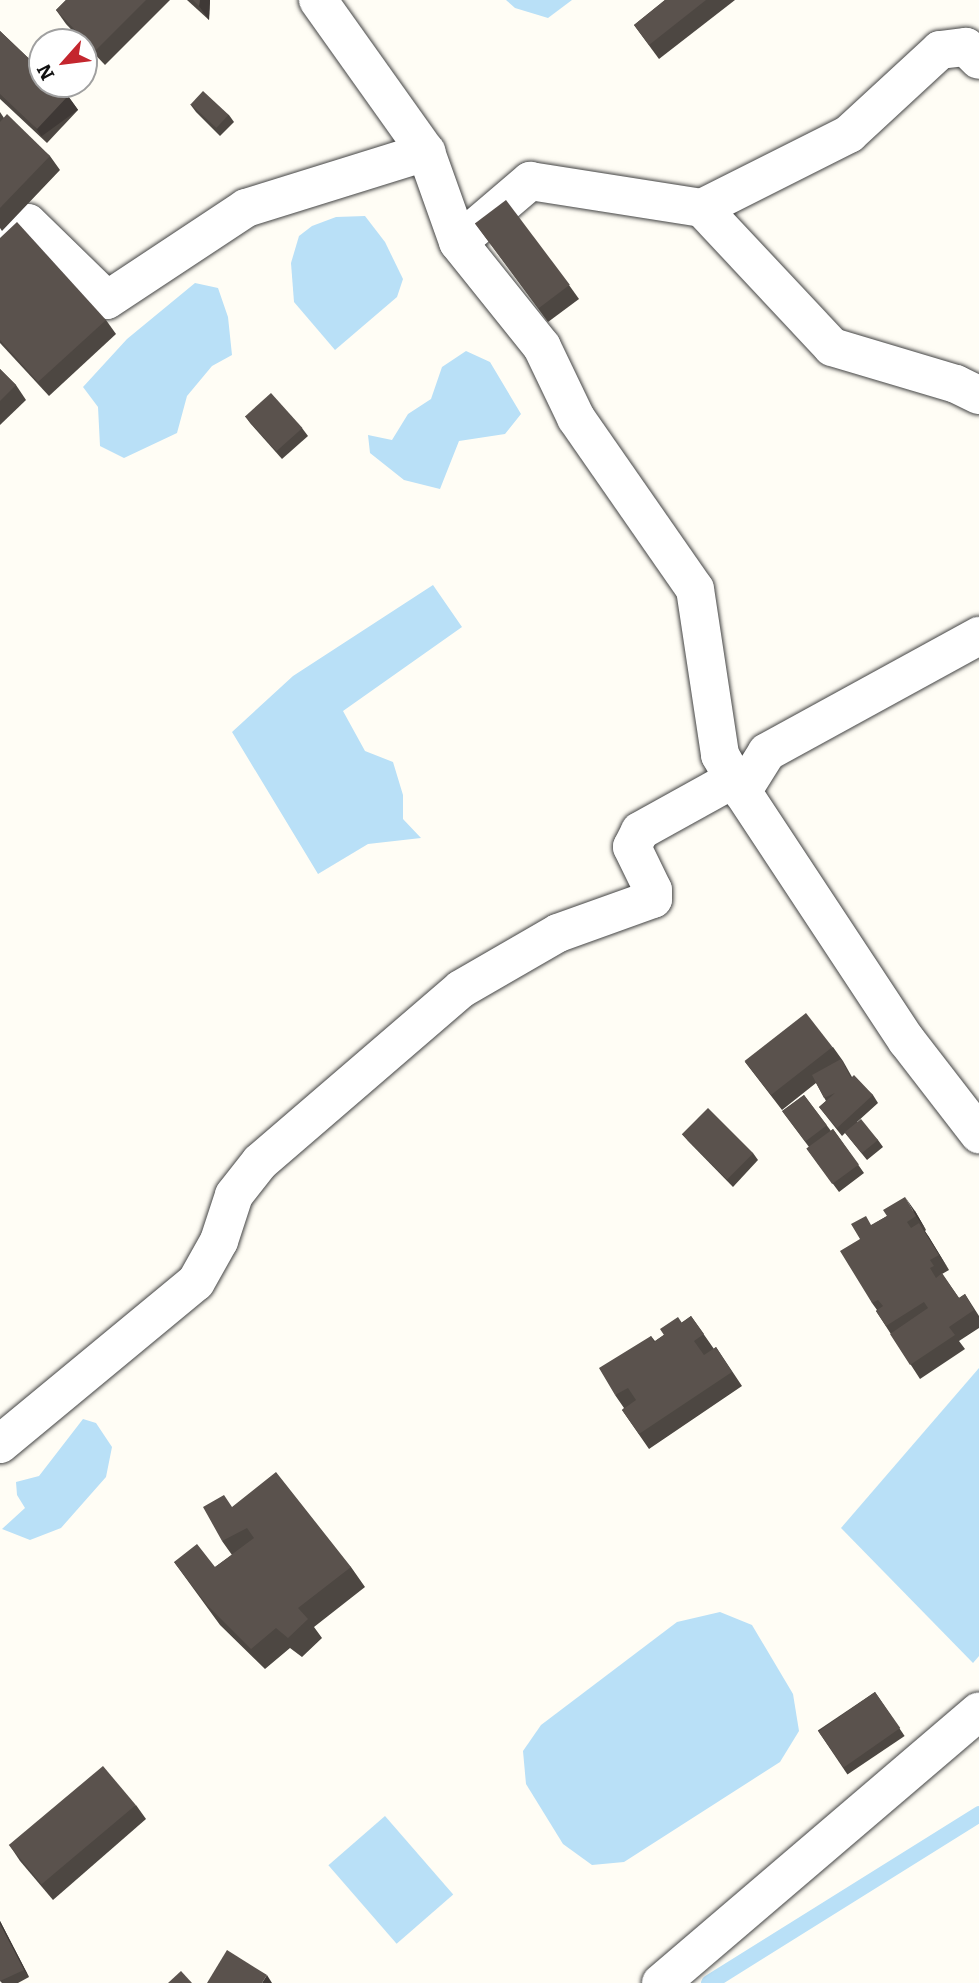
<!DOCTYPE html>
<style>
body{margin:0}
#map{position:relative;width:979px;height:1983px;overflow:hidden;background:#fffdf5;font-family:Bitter,serif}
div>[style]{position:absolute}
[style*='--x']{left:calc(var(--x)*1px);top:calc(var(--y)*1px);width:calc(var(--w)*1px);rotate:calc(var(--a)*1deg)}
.water>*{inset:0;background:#b9e0f7;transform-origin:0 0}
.stream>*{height:16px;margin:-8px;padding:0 8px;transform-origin:8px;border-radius:8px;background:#b9e0f7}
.roads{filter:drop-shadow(0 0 2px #444) drop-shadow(0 0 2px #444)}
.street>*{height:38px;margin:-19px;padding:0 19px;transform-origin:19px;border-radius:19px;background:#fff}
.wall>*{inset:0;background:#4d4742;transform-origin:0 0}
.shaded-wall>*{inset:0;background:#3f3936;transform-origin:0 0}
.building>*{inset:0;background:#5a524d;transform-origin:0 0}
span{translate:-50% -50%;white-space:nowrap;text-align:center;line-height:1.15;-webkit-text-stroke:7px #fff;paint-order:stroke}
.north{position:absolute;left:28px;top:28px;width:70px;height:70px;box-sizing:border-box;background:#fff;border:2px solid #a0a0a0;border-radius:50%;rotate:242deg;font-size:19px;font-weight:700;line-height:28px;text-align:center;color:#111}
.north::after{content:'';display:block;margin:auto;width:24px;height:32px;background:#c4262e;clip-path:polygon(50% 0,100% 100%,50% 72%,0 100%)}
</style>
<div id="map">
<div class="water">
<i style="clip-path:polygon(506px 0,572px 0,548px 18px,515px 8px)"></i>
<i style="clip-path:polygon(365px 216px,385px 242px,403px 279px,397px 297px,335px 350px,294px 302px,291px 263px,299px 236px,312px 226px,336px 217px)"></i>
<i style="clip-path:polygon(195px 283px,218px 288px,228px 317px,232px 355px,212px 366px,187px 396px,177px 433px,124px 458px,100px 446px,98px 407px,83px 387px,127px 339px)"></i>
<i style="clip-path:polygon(466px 351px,490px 362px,521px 414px,505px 434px,459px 441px,440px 489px,404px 480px,370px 453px,368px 435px,392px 440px,408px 414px,431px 399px,442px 367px)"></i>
<i style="clip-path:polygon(433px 585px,462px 627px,343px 711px,365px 751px,393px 762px,403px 795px,403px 819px,421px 838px,368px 844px,318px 874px,232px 732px,293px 676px)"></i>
<i style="clip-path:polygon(979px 1368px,979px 1656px,973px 1663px,841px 1528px)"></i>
<i style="clip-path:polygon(83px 1419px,96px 1423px,112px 1447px,106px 1477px,61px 1528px,30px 1540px,2px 1529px,25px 1508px,17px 1495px,16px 1482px,39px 1476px)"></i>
<i style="clip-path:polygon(720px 1612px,752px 1625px,793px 1694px,799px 1731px,780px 1762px,624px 1862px,592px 1865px,563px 1844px,526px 1784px,523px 1751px,541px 1725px,677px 1622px)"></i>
<i style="left:385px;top:1816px;width:104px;height:75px;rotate:49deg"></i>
</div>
<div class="stream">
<i style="--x:709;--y:1983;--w:319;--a:-32"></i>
</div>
<div class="roads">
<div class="street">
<i style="--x:318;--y:0;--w:186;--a:54.6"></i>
<i style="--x:426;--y:152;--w:96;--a:70.4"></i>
<i style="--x:458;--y:242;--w:134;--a:51.3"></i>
<i style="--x:542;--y:347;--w:79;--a:64.4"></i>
<i style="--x:576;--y:418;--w:208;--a:55.2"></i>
<i style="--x:695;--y:589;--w:168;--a:81.4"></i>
<i style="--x:720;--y:755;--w:28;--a:60"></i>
<i style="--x:734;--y:779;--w:314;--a:56.6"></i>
<i style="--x:907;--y:1041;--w:118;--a:52.3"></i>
<i style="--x:702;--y:208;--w:165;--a:-26.7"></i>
<i style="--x:849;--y:134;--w:124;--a:-42.7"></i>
<i style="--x:940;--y:50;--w:26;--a:-7"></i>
<i style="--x:966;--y:47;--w:18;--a:45"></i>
<i style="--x:468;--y:234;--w:82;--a:-40.5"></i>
<i style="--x:530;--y:181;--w:174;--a:8.9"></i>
<i style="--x:702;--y:208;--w:190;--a:46.9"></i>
<i style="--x:832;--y:347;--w:129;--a:16.6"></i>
<i style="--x:956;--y:384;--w:25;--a:26"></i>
<i style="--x:0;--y:246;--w:36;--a:-39"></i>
<i style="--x:28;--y:223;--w:110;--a:44.3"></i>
<i style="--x:107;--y:300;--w:167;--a:-33.5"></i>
<i style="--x:246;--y:208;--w:189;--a:-17.3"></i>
<i style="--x:742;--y:792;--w:47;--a:-58"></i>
<i style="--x:767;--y:752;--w:242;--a:-28.7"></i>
<i style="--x:0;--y:1444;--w:254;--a:-39.6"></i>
<i style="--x:196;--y:1282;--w:47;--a:-60.7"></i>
<i style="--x:219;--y:1241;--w:48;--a:-71.9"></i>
<i style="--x:234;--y:1195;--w:42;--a:-51.8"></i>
<i style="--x:260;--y:1162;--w:265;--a:-40.7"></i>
<i style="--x:461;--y:989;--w:112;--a:-30"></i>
<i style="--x:558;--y:933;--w:101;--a:-19.7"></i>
<i style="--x:653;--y:899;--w:9;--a:-90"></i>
<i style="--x:653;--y:890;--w:48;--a:-116"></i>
<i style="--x:632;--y:847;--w:18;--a:-63"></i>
<i style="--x:640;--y:831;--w:107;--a:-29"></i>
<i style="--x:661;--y:1983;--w:418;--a:-40.5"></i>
</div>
</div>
<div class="wall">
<i style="clip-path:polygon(66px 0,170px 0,105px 65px,66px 24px,56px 10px)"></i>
<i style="clip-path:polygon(187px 0,210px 0,209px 20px)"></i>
<i style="clip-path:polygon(665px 0,735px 0,659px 59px,634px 25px)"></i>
<i style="clip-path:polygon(0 31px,68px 96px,78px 110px,47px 143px,0 99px)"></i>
<i style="clip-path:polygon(190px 104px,229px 115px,234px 122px,220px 136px,196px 112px)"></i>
<i style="clip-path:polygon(0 112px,4px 118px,50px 156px,60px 170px,2px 231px,0 228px)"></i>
<i style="clip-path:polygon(475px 223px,569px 285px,579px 299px,548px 322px)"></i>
<i style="clip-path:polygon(0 238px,106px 320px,116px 334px,49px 396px,0 343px)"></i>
<i style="clip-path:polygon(0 369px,16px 385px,26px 400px,0 425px)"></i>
<i style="clip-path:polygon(245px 416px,302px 428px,308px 436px,282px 459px,250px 423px)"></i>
<i style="clip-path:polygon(833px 1047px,843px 1061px,852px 1077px,873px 1095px,878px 1103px,857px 1122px,878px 1140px,883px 1147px,867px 1160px,845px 1133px,842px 1136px,819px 1107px,826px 1101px,816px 1083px,782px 1110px,745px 1062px)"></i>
<i style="clip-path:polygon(804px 1095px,831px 1131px,833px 1129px,864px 1173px,839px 1192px,807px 1149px,809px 1147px,782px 1111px)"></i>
<i style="clip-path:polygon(682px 1134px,753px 1153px,758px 1160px,733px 1187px,688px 1141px)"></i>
<i style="clip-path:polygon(915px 1211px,926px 1230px,925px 1231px,949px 1270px,942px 1274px,959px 1298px,965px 1294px,979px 1316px,979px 1328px,959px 1341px,965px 1349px,920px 1379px,876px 1311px,877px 1310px,872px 1303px,860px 1239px,872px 1225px,887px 1216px)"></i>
<i style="clip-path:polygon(691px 1316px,714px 1349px,716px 1347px,742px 1386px,649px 1449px,622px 1410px,624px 1408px,615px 1395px,651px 1336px,655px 1341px)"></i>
<i style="clip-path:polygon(233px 1507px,351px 1567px,365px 1587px,314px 1627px,322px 1638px,302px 1657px,290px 1648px,265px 1669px,220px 1625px,174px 1562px,215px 1567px,232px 1555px,222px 1541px)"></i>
<i style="left:875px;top:1692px;width:53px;height:69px;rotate:56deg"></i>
<i style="clip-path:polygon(136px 1805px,146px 1819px,53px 1900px,20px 1861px,10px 1846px)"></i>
<i style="clip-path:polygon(0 1921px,29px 1977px,18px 1983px,2px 1983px,0 1981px)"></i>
</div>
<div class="shaded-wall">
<i style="clip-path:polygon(200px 0,210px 0,209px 20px,199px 6px)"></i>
<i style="left:68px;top:96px;width:17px;height:45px;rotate:54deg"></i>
<i style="clip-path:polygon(905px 1197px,915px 1211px,926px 1230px,916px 1216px)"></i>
<i style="clip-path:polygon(919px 1223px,929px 1237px,949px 1270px,939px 1255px)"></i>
<i style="clip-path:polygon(0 1921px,29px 1977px,24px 1970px,0 1924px)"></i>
<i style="clip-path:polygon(267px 1975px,272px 1983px,262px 1983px)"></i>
</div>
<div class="building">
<i style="clip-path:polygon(66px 0,146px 0,95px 51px,56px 10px)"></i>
<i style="clip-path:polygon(193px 0,200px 0,199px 6px)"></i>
<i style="clip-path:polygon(665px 0,706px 0,649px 45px,634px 25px)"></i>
<i style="clip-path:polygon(0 31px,42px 71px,42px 84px,55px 84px,68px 96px,37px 129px,0 94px)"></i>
<i style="left:203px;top:91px;width:35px;height:18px;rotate:43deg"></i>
<i style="clip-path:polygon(7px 114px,50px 156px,0 208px,0 122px)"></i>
<i style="left:506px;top:200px;width:106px;height:39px;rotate:53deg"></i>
<i style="clip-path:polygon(17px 222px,106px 320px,38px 382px,0 340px,0 238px)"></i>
<i style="clip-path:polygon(0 369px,16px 385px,0 401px)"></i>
<i style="left:271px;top:393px;width:47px;height:35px;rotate:48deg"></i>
<i style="left:806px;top:1013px;width:43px;height:78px;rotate:52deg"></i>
<i style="clip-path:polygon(841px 1059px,851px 1078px,854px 1075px,873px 1095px,837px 1128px,819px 1107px,835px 1093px,824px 1098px,812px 1075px)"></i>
<i style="left:804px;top:1095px;width:38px;height:27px;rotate:53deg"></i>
<i style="left:708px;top:1108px;width:64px;height:37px;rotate:45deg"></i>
<i style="left:861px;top:1119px;width:27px;height:21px;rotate:51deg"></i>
<i style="left:833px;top:1129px;width:44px;height:33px;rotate:54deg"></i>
<i style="clip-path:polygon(905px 1197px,916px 1216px,907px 1222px,911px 1228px,919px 1223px,939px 1255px,930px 1260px,934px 1266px,930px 1268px,936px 1278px,942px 1273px,959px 1298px,965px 1294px,974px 1310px,949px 1327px,955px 1335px,910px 1365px,890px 1334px,928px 1308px,924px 1302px,886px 1326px,876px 1311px,883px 1306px,878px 1300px,872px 1303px,840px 1251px,860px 1239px,851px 1224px,866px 1216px,871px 1225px,887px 1216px,883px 1210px)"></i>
<i style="clip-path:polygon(691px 1316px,704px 1334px,694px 1341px,704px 1355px,716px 1347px,732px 1372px,639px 1434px,622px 1410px,636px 1400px,628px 1388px,615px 1395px,599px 1368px,651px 1336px,654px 1342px,664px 1335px,660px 1329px,678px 1317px,682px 1323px)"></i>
<i style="clip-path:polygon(276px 1472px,351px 1567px,298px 1608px,308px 1619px,288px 1638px,276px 1628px,251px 1649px,207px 1605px,174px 1562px,197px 1544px,215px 1567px,254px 1538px,247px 1528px,222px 1541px,203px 1507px,224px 1495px,232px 1507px)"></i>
<i style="left:875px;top:1692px;width:44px;height:69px;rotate:55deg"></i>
<i style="left:103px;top:1766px;width:51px;height:123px;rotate:50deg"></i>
<i style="clip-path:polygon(0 1924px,24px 1970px,0 1981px)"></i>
<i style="clip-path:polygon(227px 1950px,267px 1975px,262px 1983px,207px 1983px)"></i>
<i style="clip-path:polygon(181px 1971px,192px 1983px,168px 1983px)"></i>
</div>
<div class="north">N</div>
</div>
